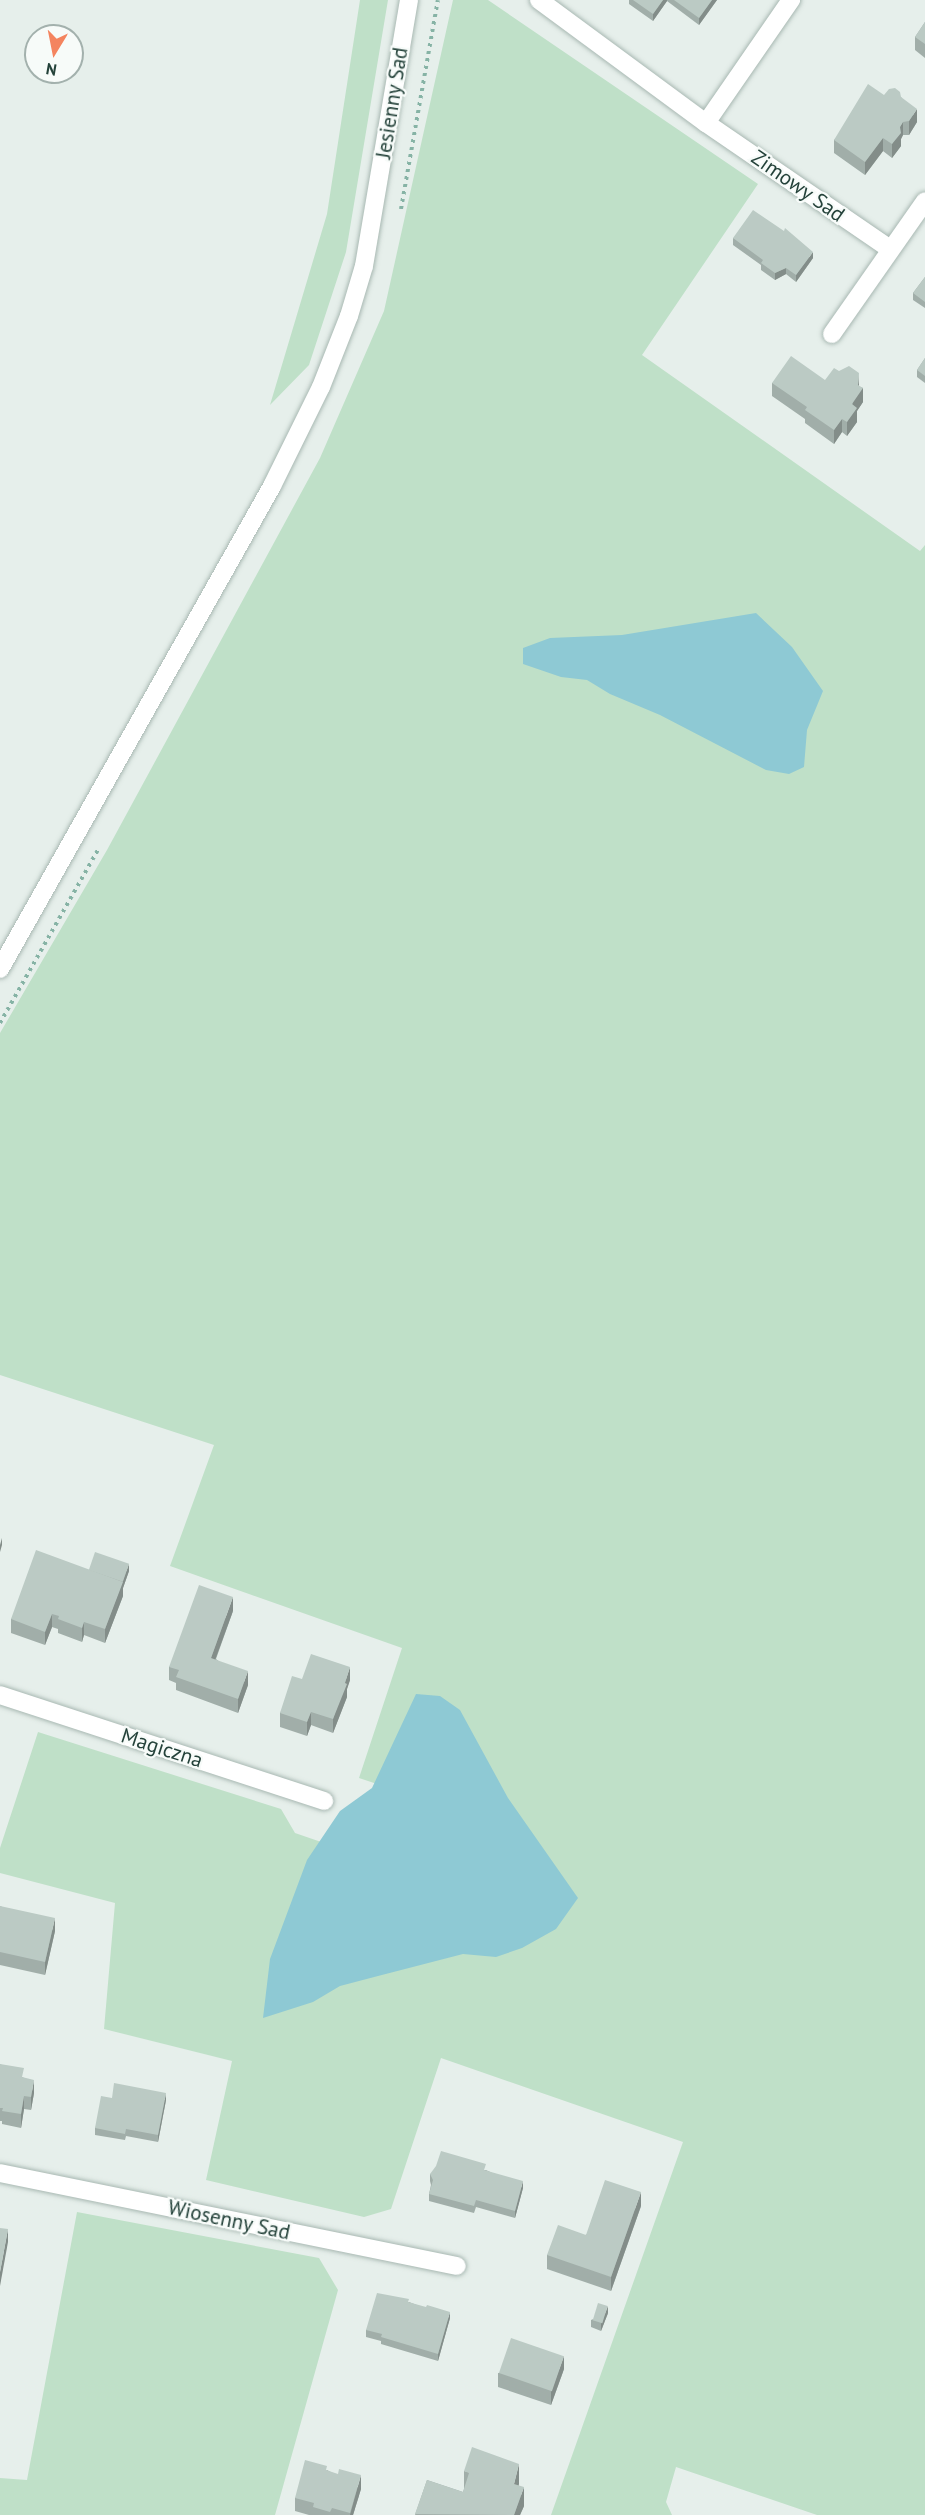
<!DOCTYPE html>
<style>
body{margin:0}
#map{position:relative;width:925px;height:2515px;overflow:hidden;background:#e6efeb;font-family:"PT Sans",sans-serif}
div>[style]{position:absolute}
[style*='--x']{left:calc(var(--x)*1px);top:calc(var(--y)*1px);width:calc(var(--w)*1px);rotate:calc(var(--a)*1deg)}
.green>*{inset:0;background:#bfe0c8}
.water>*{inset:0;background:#8ec9d4}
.path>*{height:4px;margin-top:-2px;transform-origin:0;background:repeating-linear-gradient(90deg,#86b3a5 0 3px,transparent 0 7.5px)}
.roads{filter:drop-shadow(0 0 2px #a8b8b2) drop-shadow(0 0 2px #a8b8b2)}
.minor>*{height:18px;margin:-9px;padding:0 9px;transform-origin:9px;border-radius:9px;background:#fff}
.wall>*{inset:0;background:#a1aea9}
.shaded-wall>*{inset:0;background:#838d89}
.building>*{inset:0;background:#bbcac4;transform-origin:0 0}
span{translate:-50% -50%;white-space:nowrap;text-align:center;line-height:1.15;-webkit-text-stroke:4.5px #f7fbf9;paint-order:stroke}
.street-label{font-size:21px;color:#24423a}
.north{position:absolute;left:24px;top:24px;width:60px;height:60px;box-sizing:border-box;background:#f7fbf9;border:2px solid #a3b1ad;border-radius:50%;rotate:190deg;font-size:16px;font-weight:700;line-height:24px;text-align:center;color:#24423a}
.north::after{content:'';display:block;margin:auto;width:21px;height:27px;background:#f4845f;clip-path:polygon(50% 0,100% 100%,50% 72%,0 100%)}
</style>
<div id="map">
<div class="green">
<i style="clip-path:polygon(360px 0,388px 0,346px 252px,309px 365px,270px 405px,327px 214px)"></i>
<i style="clip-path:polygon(453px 0,488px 0,758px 184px,642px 355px,920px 551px,925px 545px,925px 2515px,817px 2515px,676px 2467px,666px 2502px,672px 2515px,551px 2515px,683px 2142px,441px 2058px,391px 2209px,364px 2217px,206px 2180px,232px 2061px,104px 2029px,115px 1903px,0 1873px,0 1848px,38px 1732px,281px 1809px,295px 1833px,359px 1855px,380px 1785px,359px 1778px,402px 1648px,170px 1566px,214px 1445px,0 1375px,0 1033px,107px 850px,320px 458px,384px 311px)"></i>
<i style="clip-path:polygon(77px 2212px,319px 2258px,338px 2290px,275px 2515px,0 2515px,0 2478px,27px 2480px)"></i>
</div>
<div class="water">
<i style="clip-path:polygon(756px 613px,792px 647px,823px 691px,807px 730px,804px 767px,789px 774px,766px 770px,660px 715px,610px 694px,587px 680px,561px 677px,523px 664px,523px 648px,550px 638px,622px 635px)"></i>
<i style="clip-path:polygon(416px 1694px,440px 1696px,460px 1710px,508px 1798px,578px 1898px,556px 1929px,522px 1948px,496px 1957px,463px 1954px,378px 1976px,340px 1986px,313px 2002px,263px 2018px,270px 1959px,307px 1860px,340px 1811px,372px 1788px)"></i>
</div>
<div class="path">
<i style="--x:401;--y:209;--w:212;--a:-80"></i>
<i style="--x:0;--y:1023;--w:201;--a:-60.5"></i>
</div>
<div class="roads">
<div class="minor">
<i style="--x:539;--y:0;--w:207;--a:36.4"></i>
<i style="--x:706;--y:123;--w:223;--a:34.4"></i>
<i style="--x:706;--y:123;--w:150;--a:-55.4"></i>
<i style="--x:832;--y:334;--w:162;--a:-55"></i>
<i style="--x:0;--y:969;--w:554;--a:-60.61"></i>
<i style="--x:272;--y:486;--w:110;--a:-63.7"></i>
<i style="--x:321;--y:387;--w:76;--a:-68.5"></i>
<i style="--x:349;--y:316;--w:52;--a:-73.3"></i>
<i style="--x:364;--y:266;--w:270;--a:-80.4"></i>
<i style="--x:0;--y:1695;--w:341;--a:18.1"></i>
<i style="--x:0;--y:2173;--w:466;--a:11.5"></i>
</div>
</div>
<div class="wall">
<i style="clip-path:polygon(629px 0,717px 0,699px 25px,667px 1px,653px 21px,629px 4px)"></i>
<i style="clip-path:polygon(925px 22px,925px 58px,915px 50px,915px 37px)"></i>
<i style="clip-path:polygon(884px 95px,901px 97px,917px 122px,909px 135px,903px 135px,901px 139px,901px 146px,892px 158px,883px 151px,865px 175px,834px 153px,834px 140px)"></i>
<i style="clip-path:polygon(733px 238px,813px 258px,796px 282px,786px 274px,775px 280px,761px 270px,761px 265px,733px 245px)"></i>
<i style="clip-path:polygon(925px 277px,925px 308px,913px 300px,913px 293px)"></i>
<i style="clip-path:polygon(925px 358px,925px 383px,917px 377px,917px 370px)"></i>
<i style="clip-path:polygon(825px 380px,859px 386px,863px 402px,857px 411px,857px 422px,847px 436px,842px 432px,834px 444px,805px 423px,805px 419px,772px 396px,772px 383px)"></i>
<i style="clip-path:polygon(89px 1570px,129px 1571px,123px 1588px,123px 1596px,105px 1643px,84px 1635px,82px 1642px,58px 1633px,58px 1629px,52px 1627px,45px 1645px,11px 1633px,11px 1619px)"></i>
<i style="clip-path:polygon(233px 1611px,216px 1659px,248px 1685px,238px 1713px,176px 1690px,176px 1683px,169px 1680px,169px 1667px)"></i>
<i style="clip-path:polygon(302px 1679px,350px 1680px,347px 1689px,347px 1697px,333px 1733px,311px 1725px,307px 1736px,280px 1727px,280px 1713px)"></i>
<i style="clip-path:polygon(0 1906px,55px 1931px,45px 1975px,0 1965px)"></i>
<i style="clip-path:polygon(0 2064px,24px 2078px,34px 2093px,31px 2110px,24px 2109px,21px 2128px,2px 2124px,2px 2121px,0 2121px)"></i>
<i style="clip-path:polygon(112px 2098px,166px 2100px,158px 2142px,126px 2136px,125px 2140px,95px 2135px,95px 2128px)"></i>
<i style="clip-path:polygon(486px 2170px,523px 2188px,515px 2218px,476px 2207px,474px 2213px,429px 2201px,429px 2194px,431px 2185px,430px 2181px,430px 2174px)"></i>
<i style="clip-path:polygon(641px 2206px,611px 2291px,547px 2269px,547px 2255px)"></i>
<i style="clip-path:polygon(409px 2302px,450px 2318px,438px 2361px,381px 2344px,381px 2341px,366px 2337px,366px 2330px)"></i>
<i style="clip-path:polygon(608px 2313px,601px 2331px,591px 2327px,591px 2320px)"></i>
<i style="clip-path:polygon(564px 2369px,551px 2405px,498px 2387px,498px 2373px)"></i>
<i style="clip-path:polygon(327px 2470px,361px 2489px,353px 2515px,309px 2515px,295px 2511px,295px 2498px)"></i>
<i style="clip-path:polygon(464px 2471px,518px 2485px,524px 2506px,520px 2515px,415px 2515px,427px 2480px,463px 2492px,464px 2489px)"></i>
</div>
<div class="shaded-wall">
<i style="clip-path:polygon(663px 0,667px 0,667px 1px,653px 21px,653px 14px)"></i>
<i style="clip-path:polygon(712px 0,717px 0,699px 25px,699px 18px)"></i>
<i style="clip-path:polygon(917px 109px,917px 122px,909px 135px,909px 121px)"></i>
<i style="clip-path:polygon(903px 122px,903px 135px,901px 139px,901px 146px,892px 158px,892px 144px,900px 127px)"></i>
<i style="clip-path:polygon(883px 138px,883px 151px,865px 175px,865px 162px)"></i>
<i style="clip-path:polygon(813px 252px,813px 258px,796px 282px,796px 275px)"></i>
<i style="clip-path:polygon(786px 268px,786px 274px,775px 280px,775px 273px)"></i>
<i style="clip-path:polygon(859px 373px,859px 387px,863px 388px,863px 402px,857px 411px,857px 422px,847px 436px,847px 422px,858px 385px)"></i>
<i style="clip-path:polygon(842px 419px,842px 432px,834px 444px,834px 430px)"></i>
<i style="clip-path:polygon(2px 1538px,2px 1545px,0 1552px,0 1545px)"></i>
<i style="clip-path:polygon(129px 1564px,129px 1571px,123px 1588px,123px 1596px,105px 1643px,105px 1629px)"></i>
<i style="clip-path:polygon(233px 1597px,233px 1611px,211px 1671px,211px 1658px)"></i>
<i style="clip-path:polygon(52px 1614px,52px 1627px,45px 1645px,45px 1632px)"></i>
<i style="clip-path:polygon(84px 1622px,84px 1635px,82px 1642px,82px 1628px)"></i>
<i style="clip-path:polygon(350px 1667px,350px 1680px,347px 1689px,347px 1697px,333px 1733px,333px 1719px)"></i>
<i style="clip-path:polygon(248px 1671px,248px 1685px,238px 1713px,238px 1699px)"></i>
<i style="clip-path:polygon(311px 1712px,311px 1725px,307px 1736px,307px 1722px)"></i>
<i style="clip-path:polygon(55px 1918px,55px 1931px,45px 1975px,45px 1962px)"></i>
<i style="clip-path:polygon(34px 2080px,34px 2093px,31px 2110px,31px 2097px)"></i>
<i style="clip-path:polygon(166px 2093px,166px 2100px,158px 2142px,158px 2135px)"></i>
<i style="clip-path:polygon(24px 2096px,24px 2109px,21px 2128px,21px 2114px)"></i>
<i style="clip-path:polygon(523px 2181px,523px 2188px,515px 2218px,515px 2211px)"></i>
<i style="clip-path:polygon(641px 2192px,641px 2206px,611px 2291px,611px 2277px)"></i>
<i style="clip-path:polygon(8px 2229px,8px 2242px,0 2286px,0 2272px)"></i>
<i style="clip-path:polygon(608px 2306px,608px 2313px,601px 2331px,601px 2324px)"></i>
<i style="clip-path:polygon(450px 2312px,450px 2318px,438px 2361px,438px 2354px)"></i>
<i style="clip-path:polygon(564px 2356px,564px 2369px,551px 2405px,551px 2392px)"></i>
<i style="clip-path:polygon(519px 2464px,519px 2484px,514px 2503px,514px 2484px)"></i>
<i style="clip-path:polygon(361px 2475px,361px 2489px,353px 2515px,350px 2515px)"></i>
<i style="clip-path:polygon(524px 2487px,524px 2506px,520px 2515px,514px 2515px)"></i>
</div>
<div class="building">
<i style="clip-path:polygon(633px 0,663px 0,653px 14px)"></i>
<i style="clip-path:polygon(674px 0,712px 0,699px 18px)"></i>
<i style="clip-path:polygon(925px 22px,925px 44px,915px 37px)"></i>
<i style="clip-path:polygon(868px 84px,884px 95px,889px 89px,895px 88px,900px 92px,901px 97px,917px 109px,909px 121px,903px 122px,900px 127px,901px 133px,892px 144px,883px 138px,865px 162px,834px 140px)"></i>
<i style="clip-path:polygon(753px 210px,784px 231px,785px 228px,813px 252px,796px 275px,786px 268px,775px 273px,761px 263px,763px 260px,733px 238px)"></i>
<i style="clip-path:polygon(925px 277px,925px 302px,913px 293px)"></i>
<i style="clip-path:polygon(791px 356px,825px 380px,834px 368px,839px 371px,849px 366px,859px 373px,858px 385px,863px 388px,852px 404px,857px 408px,847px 422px,842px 419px,834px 430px,805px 410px,807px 407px,772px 383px)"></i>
<i style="clip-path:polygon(925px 358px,925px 376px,917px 370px)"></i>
<i style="clip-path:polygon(36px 1550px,123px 1582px,105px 1629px,84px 1622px,82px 1628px,58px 1619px,59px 1616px,52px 1614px,45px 1632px,11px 1619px)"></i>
<i style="left:95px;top:1552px;width:36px;height:19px;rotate:19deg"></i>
<i style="clip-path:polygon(199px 1585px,233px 1597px,211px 1658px,248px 1671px,238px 1699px,176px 1677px,179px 1670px,169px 1667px)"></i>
<i style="clip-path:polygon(311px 1654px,350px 1667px,345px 1683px,347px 1684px,333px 1719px,311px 1712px,307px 1722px,280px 1713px,292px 1676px,302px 1679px)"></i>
<i style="clip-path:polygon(0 1906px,55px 1918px,45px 1962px,0 1952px)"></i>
<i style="clip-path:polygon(0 2064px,24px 2068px,22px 2077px,34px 2080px,31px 2097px,24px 2096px,21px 2114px,2px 2111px,3px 2108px,0 2108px)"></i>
<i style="clip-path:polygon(114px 2083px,166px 2093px,158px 2135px,126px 2129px,125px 2134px,95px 2128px,101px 2096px,112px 2098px)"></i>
<i style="clip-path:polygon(441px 2151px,486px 2164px,484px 2170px,523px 2181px,515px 2211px,476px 2200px,474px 2206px,429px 2194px,433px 2180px,430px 2174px,436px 2166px)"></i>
<i style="clip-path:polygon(605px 2180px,641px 2192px,611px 2277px,547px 2255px,558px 2225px,586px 2235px)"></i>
<i style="clip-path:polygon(0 2228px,8px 2229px,0 2272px)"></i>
<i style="clip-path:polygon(377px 2293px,409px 2299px,408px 2302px,426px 2307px,427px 2305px,450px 2312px,438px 2354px,381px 2337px,382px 2334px,366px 2330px)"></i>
<i style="left:598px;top:2303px;width:10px;height:18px;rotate:17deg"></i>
<i style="left:511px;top:2338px;width:56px;height:37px;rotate:19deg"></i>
<i style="clip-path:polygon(472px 2447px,519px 2464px,514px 2484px,524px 2487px,514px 2515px,415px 2514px,427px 2480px,463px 2492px,469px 2473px,464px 2471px)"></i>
<i style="clip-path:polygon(305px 2460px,327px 2466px,326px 2470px,338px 2474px,339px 2469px,361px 2475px,350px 2513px,332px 2508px,330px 2512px,313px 2507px,314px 2503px,295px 2498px)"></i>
</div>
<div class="street-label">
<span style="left:392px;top:103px;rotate:-81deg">Jesienny Sad</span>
<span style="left:798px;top:186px;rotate:35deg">Zimowy Sad</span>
<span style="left:162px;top:1748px;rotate:18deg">Magiczna</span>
<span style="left:229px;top:2220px;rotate:12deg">Wiosenny Sad</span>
</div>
<div class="north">N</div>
</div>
